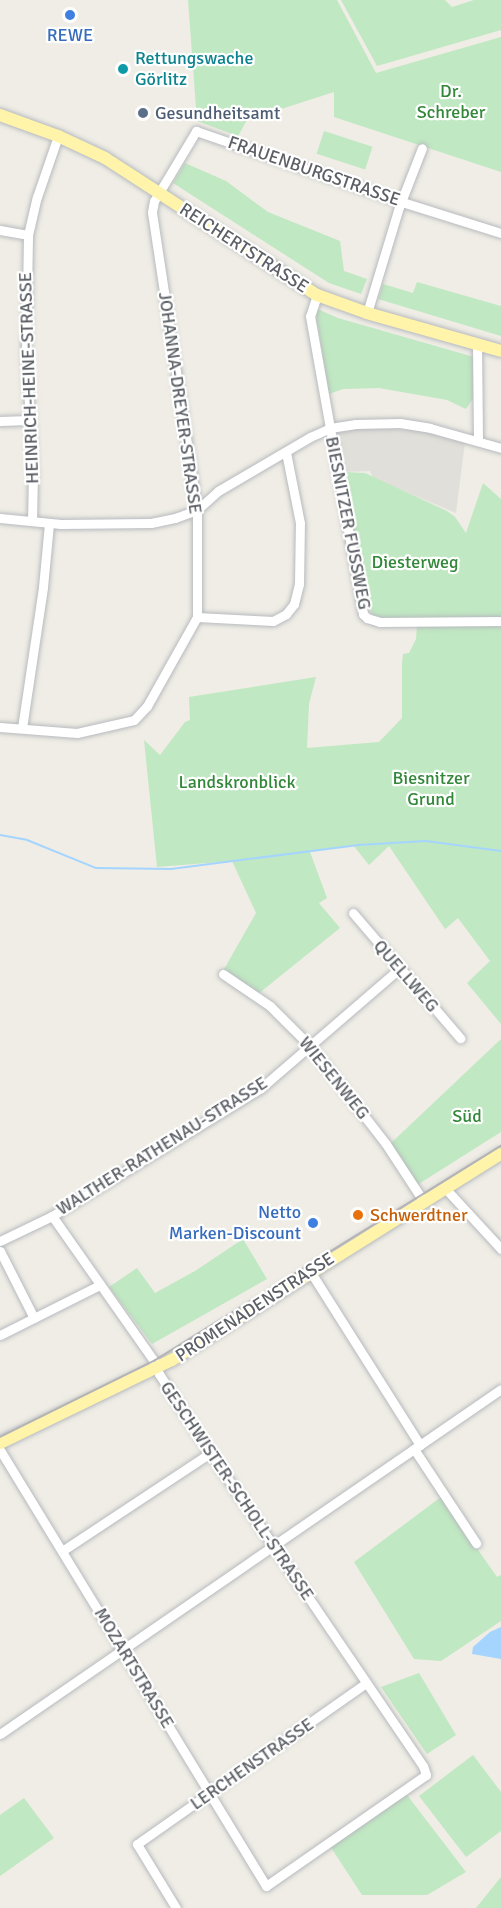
<!DOCTYPE html>
<meta charset="utf-8">
<style>
body{margin:0}
#map{position:relative;width:501px;height:1908px;overflow:hidden;background:#efede5;font-family:Signika,sans-serif}
div>[style]{position:absolute}
[style*='--x']{left:calc(var(--x)*1px);top:calc(var(--y)*1px);width:calc(var(--w)*1px);rotate:calc(var(--a)*1deg)}
.industrial>*{inset:0;background:#e0dfd9}
.green>*{inset:0;background:#c0e8c2;transform-origin:0 0}
.water>*{inset:0;background:#a5d5ff}
.stream>*{height:2px;margin:-1px;padding:0 1px;transform-origin:1px;border-radius:1px;background:#a5d5ff}
.roads{filter:drop-shadow(0 0 2px #b7babf) drop-shadow(0 0 2px #b7babf)}
.minor>*{height:9px;margin:-4.5px;padding:0 4.5px;transform-origin:4.5px;border-radius:4.5px;background:#fff}
.major>*{height:12px;margin:-6px;padding:0 6px;transform-origin:6px;border-radius:6px;background:#fff4aa}
.tram>*{height:1.5px;margin:-0.75px;padding:0 0.75px;transform-origin:0.75px;border-radius:0.75px;background:#b4b4b6}
.dots>*{width:16px;height:16px;translate:-50% -50%;box-sizing:border-box;border:3px solid #fff;border-radius:50%}
span{translate:-50% -50%;white-space:nowrap;text-align:center;line-height:1.15;-webkit-text-stroke:4.5px #fff;paint-order:stroke}
.shop-label{font-size:18px;color:#366cbe}
.right{translate:-100% -50%;text-align:right}
.culture-label{font-size:18px;color:#0d838f}
.left{translate:0 -50%;text-align:left}
.park-label{font-size:18px;color:#328739}
.service-label{font-size:18px;color:#4e5e75}
.street-label{font-size:18px;color:#5c6066}
.food-label{font-size:18px;color:#c56008}
</style>
<div id="map">
<div class="industrial">
<i style="clip-path:polygon(356px 427px,428px 431px,465px 442px,456px 513px,373px 478px,370px 471px,342px 472px,337px 430px)"></i>
</div>
<div class="green">
<i style="clip-path:polygon(188px 0,337px 0,376px 73px,501px 37px,501px 172px,334px 117px,334px 92px,247px 120px,238px 136px,197px 121px)"></i>
<i style="clip-path:polygon(341px 0,445px 0,452px 7px,474px 0,501px 0,501px 30px,377px 66px)"></i>
<i style="left:324px;top:131px;width:51px;height:24px;rotate:18deg"></i>
<i style="clip-path:polygon(185px 163px,226px 181px,268px 212px,340px 241px,344px 271px,367px 279px,361px 294px,329px 283px,173px 183px)"></i>
<i style="clip-path:polygon(417px 282px,501px 306px,501px 336px,378px 299px,383px 284px,413px 293px)"></i>
<i style="clip-path:polygon(315px 308px,338px 318px,474px 357px,474px 397px,466px 409px,447px 400px,379px 388px,343px 389px,329px 394px)"></i>
<i style="clip-path:polygon(342px 472px,365px 473px,447px 511px,455px 517px,466px 533px,483px 483px,501px 499px,501px 618px,385px 620px,374px 616px,365px 602px)"></i>
<i style="clip-path:polygon(417px 624px,501px 625px,501px 1024px,467px 983px,490px 961px,458px 918px,445px 929px,389px 846px,369px 865px,353px 845px,310px 852px,327px 898px,319px 903px,340px 928px,258px 994px,223px 971px,256px 913px,232px 861px,157px 867px,144px 740px,160px 755px,185px 722px,190px 720px,189px 697px,316px 677px,309px 704px,307px 748px,379px 742px,402px 718px,402px 663px,403px 654px,409px 653px,416px 639px)"></i>
<i style="clip-path:polygon(501px 1039px,501px 1132px,417px 1185px,390px 1144px)"></i>
<i style="clip-path:polygon(243px 1239px,267px 1279px,152px 1344px,109px 1287px,137px 1268px,155px 1293px,195px 1271px)"></i>
<i style="clip-path:polygon(441px 1497px,497px 1577px,501px 1575px,501px 1621px,441px 1661px,414px 1659px,354px 1562px)"></i>
<i style="clip-path:polygon(419px 1673px,456px 1735px,427px 1754px,381px 1687px)"></i>
<i style="clip-path:polygon(473px 1755px,501px 1792px,501px 1831px,466px 1857px,419px 1796px)"></i>
<i style="clip-path:polygon(407px 1795px,466px 1872px,427px 1895px,362px 1895px,330px 1846px)"></i>
<i style="clip-path:polygon(24px 1798px,54px 1838px,0 1876px,0 1815px)"></i>
<i style="clip-path:polygon(501px 1877px,501px 1908px,476px 1908px)"></i>
</div>
<div class="water">
<i style="clip-path:polygon(501px 1627px,501px 1659px,472px 1654px,473px 1647px,490px 1632px)"></i>
</div>
<div class="stream">
<i style="--x:0;--y:835;--w:27;--a:10"></i>
<i style="--x:27;--y:840;--w:74;--a:22.1"></i>
<i style="--x:96;--y:868;--w:75;--a:0.8"></i>
<i style="--x:171;--y:869;--w:189;--a:-7.3"></i>
<i style="--x:358;--y:845;--w:68;--a:-3.4"></i>
<i style="--x:426;--y:841;--w:76;--a:7.6"></i>
</div>
<div class="roads">
<div class="minor">
<i style="--x:0;--y:230;--w:28;--a:10"></i>
<i style="--x:317;--y:295;--w:22;--a:108"></i>
<i style="--x:310;--y:316;--w:303;--a:79.9"></i>
<i style="--x:363;--y:614;--w:6;--a:45"></i>
<i style="--x:367;--y:618;--w:14;--a:17"></i>
<i style="--x:380;--y:622;--w:121;--a:-0.5"></i>
<i style="--x:367;--y:313;--w:111;--a:-73.2"></i>
<i style="--x:399;--y:207;--w:63;--a:-68.7"></i>
<i style="--x:477;--y:344;--w:97;--a:89.4"></i>
<i style="--x:0;--y:421;--w:29;--a:-2"></i>
<i style="--x:0;--y:518;--w:61;--a:5.6"></i>
<i style="--x:61;--y:524;--w:90;--a:-0.6"></i>
<i style="--x:151;--y:523;--w:25;--a:-12"></i>
<i style="--x:175;--y:518;--w:23;--a:-20"></i>
<i style="--x:197;--y:510;--w:28;--a:-42"></i>
<i style="--x:218;--y:491;--w:107;--a:-30.4"></i>
<i style="--x:310;--y:437;--w:22;--a:-24"></i>
<i style="--x:330;--y:428;--w:26;--a:-9"></i>
<i style="--x:356;--y:424;--w:44;--a:-1.3"></i>
<i style="--x:400;--y:423;--w:30;--a:9"></i>
<i style="--x:430;--y:428;--w:74;--a:15.7"></i>
<i style="--x:32;--y:521;--w:47;--a:-88.8"></i>
<i style="--x:33;--y:474;--w:123;--a:-93.3"></i>
<i style="--x:26;--y:351;--w:116;--a:-89"></i>
<i style="--x:28;--y:235;--w:39;--a:-77"></i>
<i style="--x:37;--y:197;--w:65;--a:-71"></i>
<i style="--x:197;--y:617;--w:107;--a:-90"></i>
<i style="--x:197;--y:510;--w:301;--a:-98.6"></i>
<i style="--x:152;--y:212;--w:11;--a:-80"></i>
<i style="--x:154;--y:201;--w:82;--a:-59"></i>
<i style="--x:196;--y:131;--w:218;--a:19"></i>
<i style="--x:402;--y:202;--w:104;--a:17.4"></i>
<i style="--x:197;--y:617;--w:76;--a:3"></i>
<i style="--x:273;--y:621;--w:15;--a:-28"></i>
<i style="--x:286;--y:614;--w:13;--a:-51"></i>
<i style="--x:294;--y:604;--w:21;--a:-76"></i>
<i style="--x:299;--y:584;--w:61;--a:-89.1"></i>
<i style="--x:300;--y:523;--w:72;--a:-101.2"></i>
<i style="--x:0;--y:727;--w:77;--a:4.5"></i>
<i style="--x:77;--y:733;--w:58;--a:-12.8"></i>
<i style="--x:134;--y:720;--w:19;--a:-47"></i>
<i style="--x:147;--y:706;--w:102;--a:-60.7"></i>
<i style="--x:22;--y:728;--w:143;--a:-81.5"></i>
<i style="--x:43;--y:587;--w:63;--a:-84.6"></i>
<i style="--x:353;--y:913;--w:165;--a:49.4"></i>
<i style="--x:223;--y:974;--w:57;--a:34.2"></i>
<i style="--x:270;--y:1006;--w:57;--a:45"></i>
<i style="--x:310;--y:1046;--w:124;--a:52.2"></i>
<i style="--x:386;--y:1144;--w:69;--a:56.8"></i>
<i style="--x:445;--y:1188;--w:83;--a:47.4"></i>
<i style="--x:0;--y:1241;--w:58;--a:-25.7"></i>
<i style="--x:52;--y:1216;--w:245;--a:-31.5"></i>
<i style="--x:261;--y:1088;--w:182;--a:-40.8"></i>
<i style="--x:0;--y:1251;--w:75;--a:63.1"></i>
<i style="--x:310;--y:1271;--w:206;--a:57.7"></i>
<i style="--x:0;--y:1335;--w:112;--a:-26.6"></i>
<i style="--x:414;--y:1449;--w:113;--a:56.6"></i>
<i style="--x:0;--y:1450;--w:511;--a:58.61"></i>
<i style="--x:266;--y:1886;--w:195;--a:-34.8"></i>
<i style="--x:426;--y:1775;--w:9;--a:-108"></i>
<i style="--x:423;--y:1766;--w:379;--a:-124.2"></i>
<i style="--x:210;--y:1453;--w:94;--a:-122.8"></i>
<i style="--x:159;--y:1374;--w:14;--a:-111"></i>
<i style="--x:154;--y:1361;--w:177;--a:-125.1"></i>
<i style="--x:62;--y:1551;--w:178;--a:-33.5"></i>
<i style="--x:0;--y:1734;--w:608;--a:-34.55"></i>
<i style="--x:176;--y:1908;--w:75;--a:-121.4"></i>
<i style="--x:137;--y:1844;--w:280;--a:-35.1"></i>
</div>
<div class="major">
<i style="--x:0;--y:115;--w:62;--a:19.9"></i>
<i style="--x:58;--y:136;--w:52;--a:25.1"></i>
<i style="--x:105;--y:158;--w:252;--a:32.9"></i>
<i style="--x:317;--y:295;--w:53;--a:19.8"></i>
<i style="--x:367;--y:313;--w:139;--a:15.8"></i>
<i style="--x:0;--y:1443;--w:191;--a:-25.8"></i>
<i style="--x:172;--y:1360;--w:388;--a:-32.1"></i>
</div>
</div>
<div class="tram">
<i style="--x:0;--y:1437;--w:172;--a:-26.3"></i>
<i style="--x:154;--y:1361;--w:408;--a:-31.8"></i>
</div>
<div class="dots">
<i style="left:70px;top:15px;background:#3f7fe0"></i>
<i style="left:123px;top:69px;background:#0f9aa8"></i>
<i style="left:143px;top:113px;background:#5c6f8a"></i>
<i style="left:358px;top:1215px;background:#e8710a"></i>
<i style="left:313px;top:1223px;background:#3f7fe0"></i>
</div>
<div class="shop-label">
<span style="left:70px;top:35px">REWE</span>
<span class="right" style="left:301px;top:1223px">Netto<br>Marken-Discount</span>
</div>
<div class="culture-label">
<span class="left" style="left:135px;top:69px">Rettungswache<br>Görlitz</span>
</div>
<div class="park-label">
<span style="left:451px;top:102px">Dr.<br>Schreber</span>
<span style="left:415px;top:562px">Diesterweg</span>
<span style="left:431px;top:789px">Biesnitzer<br>Grund</span>
<span style="left:237px;top:782px">Landskronblick</span>
<span style="left:467px;top:1116px">Süd</span>
</div>
<div class="service-label">
<span class="left" style="left:155px;top:113px">Gesundheitsamt</span>
</div>
<div class="street-label">
<span style="left:314px;top:171px;rotate:19deg">FRAUENBURGSTRASSE</span>
<span style="left:244px;top:248px;rotate:33deg">REICHERTSTRASSE</span>
<span style="left:29px;top:378px;rotate:-92deg">HEINRICH-HEINE-STRASSE</span>
<span style="left:180px;top:403px;rotate:82deg">JOHANNA-DREYER-STRASSE</span>
<span style="left:348px;top:523px;rotate:79deg">BIESNITZER FUSSWEG</span>
<span style="left:406px;top:976px;rotate:49deg">QUELLWEG</span>
<span style="left:334px;top:1078px;rotate:51deg">WIESENWEG</span>
<span style="left:162px;top:1146px;rotate:-32deg">WALTHER-RATHENAU-STRASSE</span>
<span style="left:255px;top:1307px;rotate:-33deg">PROMENADENSTRASSE</span>
<span style="left:237px;top:1491px;rotate:56deg">GESCHWISTER-SCHOLL-STRASSE</span>
<span style="left:134px;top:1668px;rotate:59deg">MOZARTSTRASSE</span>
<span style="left:252px;top:1764px;rotate:-35deg">LERCHENSTRASSE</span>
</div>
<div class="food-label">
<span class="left" style="left:370px;top:1215px">Schwerdtner</span>
</div>
</div>
